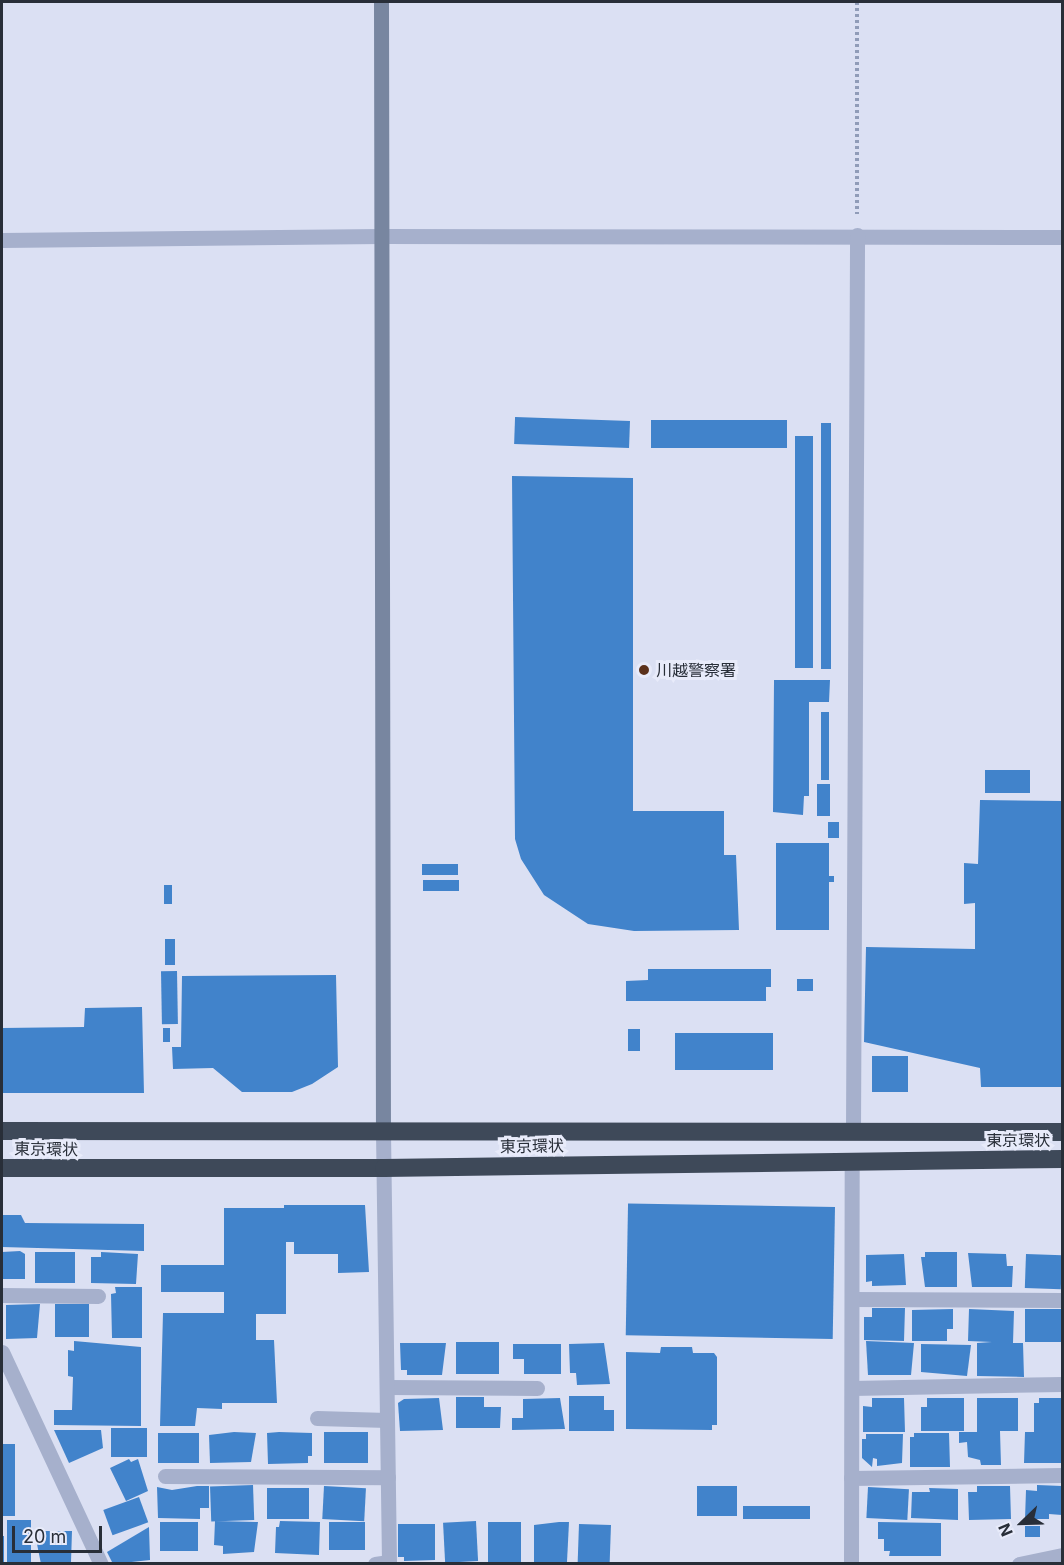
<!DOCTYPE html>
<meta charset="utf-8">
<style>
body{margin:0}
#map{position:relative;width:1064px;height:1565px;overflow:hidden;background:#dbe0f3;font-family:Inter,"Noto Sans JP",sans-serif}
div>[style]{position:absolute}
[style*='--x']{left:calc(var(--x)*1px);top:calc(var(--y)*1px);width:calc(var(--w)*1px);rotate:calc(var(--a)*1deg)}
.building>*{inset:0;background:#4183cb;transform-origin:0 0}
.path>*{height:4px;margin-top:-2px;transform-origin:0;background:repeating-linear-gradient(90deg,#909cb8 0 3px,transparent 0 6px)}
.lane>*{height:15px;margin:-7.5px;padding:0 7.5px;transform-origin:7.5px;border-radius:7.5px;background:#a6b0cc}
.street>*{height:15px;margin:-7.5px;padding:0 7.5px;transform-origin:7.5px;border-radius:7.5px;background:#a6b0cc}
.secondary>*{height:15px;margin:-7.5px;padding:0 7.5px;transform-origin:7.5px;border-radius:7.5px;background:#7886a0}
.highway>*{height:18px;margin:-9px;padding:0 9px;transform-origin:9px;border-radius:9px;background:#3e4959}
.dots>*{width:16px;height:16px;translate:-50% -50%;box-sizing:border-box;border:3px solid #e8ebfa;border-radius:50%}
span{translate:-50% -50%;white-space:nowrap;text-align:center;line-height:1.15;-webkit-text-stroke:6px #e8ebfa;paint-order:stroke}
.poi-label{font-size:16px;color:#282e38}
.left{translate:0 -50%;text-align:left}
.street-label{font-size:16px;color:#282e38}
.frame{position:absolute;inset:0;border:3px solid #282e38;pointer-events:none}
.north{position:absolute;left:992px;top:1493px;width:60px;height:60px;-webkit-text-stroke:4px #e8ebfa;paint-order:stroke;rotate:247deg;font-size:16px;font-weight:700;line-height:24px;text-align:center;color:#282e38}
.north::after{content:'';display:block;margin:auto;width:21px;height:27px;background:#282e38;clip-path:polygon(50% 0,100% 100%,50% 72%,0 100%)}
.scale{position:absolute;left:12px;top:1526px;width:90px;height:27px;box-sizing:border-box;border:3px solid #282e38;border-top:0;padding-left:8px;font-size:18px;line-height:21px;white-space:nowrap;color:#282e38;-webkit-text-stroke:4px #e8ebfa;paint-order:stroke}
</style>
<div id="map">
<div class="building">
<i style="left:651px;top:420px;width:136px;height:28px"></i>
<i style="left:630px;top:421px;width:27px;height:115px;rotate:92deg"></i>
<i style="left:821px;top:423px;width:10px;height:246px"></i>
<i style="left:795px;top:436px;width:18px;height:232px"></i>
<i style="clip-path:polygon(512px 476px,633px 478px,633px 811px,724px 811px,724px 855px,736px 855px,739px 930px,634px 931px,588px 924px,544px 895px,521px 859px,515px 839px)"></i>
<i style="clip-path:polygon(774px 680px,830px 680px,829px 702px,809px 702px,809px 796px,804px 796px,803px 815px,773px 812px)"></i>
<i style="left:821px;top:712px;width:8px;height:68px"></i>
<i style="left:985px;top:770px;width:45px;height:23px"></i>
<i style="left:817px;top:784px;width:13px;height:32px"></i>
<i style="clip-path:polygon(980px 800px,1062px 801px,1062px 1087px,981px 1087px,980px 1068px,864px 1042px,866px 947px,975px 949px,975px 903px,964px 904px,964px 863px,978px 864px)"></i>
<i style="left:828px;top:822px;width:11px;height:16px"></i>
<i style="clip-path:polygon(776px 843px,829px 843px,829px 876px,834px 876px,834px 882px,829px 882px,829px 930px,776px 930px)"></i>
<i style="left:422px;top:864px;width:36px;height:11px"></i>
<i style="left:423px;top:880px;width:36px;height:11px"></i>
<i style="left:164px;top:885px;width:8px;height:19px"></i>
<i style="left:165px;top:939px;width:10px;height:26px"></i>
<i style="clip-path:polygon(648px 969px,771px 969px,771px 987px,766px 987px,766px 1001px,626px 1001px,626px 981px,648px 980px)"></i>
<i style="left:177px;top:971px;width:53px;height:16px;rotate:89deg"></i>
<i style="clip-path:polygon(336px 975px,338px 1067px,312px 1084px,292px 1092px,242px 1092px,213px 1068px,173px 1069px,172px 1047px,181px 1047px,182px 976px)"></i>
<i style="left:797px;top:979px;width:16px;height:12px"></i>
<i style="clip-path:polygon(142px 1007px,144px 1093px,2px 1093px,2px 1028px,84px 1027px,85px 1008px)"></i>
<i style="left:163px;top:1028px;width:7px;height:14px"></i>
<i style="left:628px;top:1029px;width:12px;height:22px"></i>
<i style="left:675px;top:1033px;width:98px;height:37px"></i>
<i style="left:872px;top:1056px;width:36px;height:36px"></i>
<i style="clip-path:polygon(284px 1205px,365px 1205px,369px 1272px,338px 1273px,338px 1254px,294px 1254px,294px 1242px,286px 1242px,286px 1314px,256px 1314px,256px 1340px,274px 1340px,277px 1403px,222px 1403px,222px 1409px,197px 1408px,195px 1426px,160px 1426px,163px 1313px,224px 1313px,224px 1292px,161px 1292px,161px 1265px,224px 1265px,224px 1208px,284px 1208px)"></i>
<i style="left:835px;top:1207px;width:132px;height:207px;rotate:91deg"></i>
<i style="clip-path:polygon(2px 1215px,21px 1215px,25px 1223px,144px 1224px,144px 1251px,2px 1247px)"></i>
<i style="clip-path:polygon(20px 1251px,25px 1254px,25px 1279px,2px 1279px,2px 1252px)"></i>
<i style="left:35px;top:1252px;width:40px;height:31px"></i>
<i style="clip-path:polygon(101px 1252px,138px 1254px,136px 1284px,91px 1283px,91px 1257px,101px 1257px)"></i>
<i style="clip-path:polygon(925px 1252px,957px 1252px,957px 1287px,925px 1287px,921px 1257px,925px 1257px)"></i>
<i style="clip-path:polygon(968px 1253px,1006px 1254px,1007px 1266px,1013px 1266px,1012px 1287px,972px 1287px)"></i>
<i style="clip-path:polygon(904px 1254px,906px 1285px,872px 1286px,872px 1281px,866px 1282px,866px 1255px)"></i>
<i style="left:1026px;top:1254px;width:36px;height:34px;rotate:2deg"></i>
<i style="clip-path:polygon(115px 1287px,142px 1287px,142px 1338px,112px 1338px,111px 1294px,116px 1293px)"></i>
<i style="clip-path:polygon(40px 1304px,37px 1338px,6px 1339px,6px 1305px)"></i>
<i style="left:55px;top:1304px;width:34px;height:33px"></i>
<i style="clip-path:polygon(872px 1308px,905px 1308px,904px 1341px,864px 1340px,864px 1317px,872px 1317px)"></i>
<i style="clip-path:polygon(953px 1309px,953px 1329px,947px 1329px,947px 1341px,912px 1341px,912px 1310px)"></i>
<i style="clip-path:polygon(969px 1309px,1014px 1311px,1013px 1343px,1023px 1343px,1024px 1377px,977px 1376px,977px 1343px,992px 1342px,968px 1341px)"></i>
<i style="left:1062px;top:1309px;width:33px;height:37px;rotate:90deg"></i>
<i style="clip-path:polygon(74px 1341px,141px 1347px,141px 1426px,54px 1425px,54px 1410px,72px 1410px,73px 1377px,68px 1376px,68px 1350px,74px 1351px)"></i>
<i style="clip-path:polygon(866px 1341px,914px 1343px,911px 1375px,868px 1375px)"></i>
<i style="left:456px;top:1342px;width:43px;height:32px"></i>
<i style="clip-path:polygon(400px 1343px,446px 1343px,442px 1375px,407px 1375px,407px 1370px,401px 1370px)"></i>
<i style="clip-path:polygon(604px 1343px,610px 1384px,577px 1385px,576px 1373px,570px 1373px,569px 1344px)"></i>
<i style="clip-path:polygon(513px 1344px,561px 1344px,561px 1374px,524px 1374px,524px 1359px,513px 1359px)"></i>
<i style="clip-path:polygon(921px 1344px,971px 1345px,967px 1376px,921px 1372px)"></i>
<i style="clip-path:polygon(661px 1347px,692px 1347px,693px 1353px,714px 1353px,717px 1357px,717px 1425px,712px 1425px,712px 1430px,626px 1429px,626px 1352px,660px 1353px)"></i>
<i style="clip-path:polygon(569px 1396px,604px 1396px,604px 1410px,614px 1410px,614px 1431px,569px 1431px)"></i>
<i style="clip-path:polygon(456px 1397px,484px 1397px,484px 1407px,501px 1407px,500px 1428px,456px 1428px)"></i>
<i style="clip-path:polygon(439px 1398px,443px 1430px,400px 1431px,398px 1403px,404px 1399px)"></i>
<i style="clip-path:polygon(560px 1398px,565px 1429px,512px 1430px,512px 1418px,523px 1418px,523px 1399px)"></i>
<i style="clip-path:polygon(872px 1398px,904px 1398px,905px 1432px,863px 1432px,863px 1406px,872px 1407px)"></i>
<i style="clip-path:polygon(927px 1398px,964px 1398px,964px 1431px,921px 1431px,921px 1407px,927px 1407px)"></i>
<i style="clip-path:polygon(977px 1398px,1018px 1398px,1018px 1431px,1000px 1431px,1001px 1465px,981px 1465px,980px 1460px,968px 1457px,967px 1442px,959px 1443px,959px 1432px,977px 1432px)"></i>
<i style="clip-path:polygon(1039px 1398px,1062px 1398px,1062px 1463px,1024px 1463px,1025px 1432px,1034px 1432px,1034px 1403px,1039px 1403px)"></i>
<i style="left:111px;top:1428px;width:36px;height:29px"></i>
<i style="clip-path:polygon(54px 1430px,101px 1430px,103px 1448px,69px 1463px)"></i>
<i style="clip-path:polygon(234px 1432px,256px 1433px,251px 1462px,210px 1463px,209px 1435px)"></i>
<i style="clip-path:polygon(279px 1432px,312px 1433px,312px 1456px,308px 1456px,308px 1463px,268px 1464px,267px 1433px)"></i>
<i style="left:324px;top:1432px;width:44px;height:31px"></i>
<i style="left:158px;top:1433px;width:41px;height:30px"></i>
<i style="clip-path:polygon(914px 1433px,949px 1433px,950px 1467px,910px 1467px,910px 1437px,914px 1437px)"></i>
<i style="clip-path:polygon(866px 1434px,903px 1434px,902px 1463px,877px 1466px,877px 1459px,873px 1458px,872px 1467px,862px 1458px,862px 1439px,866px 1439px)"></i>
<i style="left:2px;top:1444px;width:13px;height:72px"></i>
<i style="clip-path:polygon(129px 1459px,131px 1462px,138px 1459px,148px 1491px,126px 1501px,110px 1468px)"></i>
<i style="left:253px;top:1485px;width:35px;height:43px;rotate:88deg"></i>
<i style="clip-path:polygon(1037px 1485px,1062px 1486px,1062px 1515px,1049px 1514px,1049px 1519px,1025px 1519px,1026px 1490px,1037px 1491px)"></i>
<i style="clip-path:polygon(197px 1486px,209px 1486px,209px 1508px,200px 1508px,200px 1519px,158px 1518px,157px 1487px,172px 1490px)"></i>
<i style="left:324px;top:1486px;width:42px;height:33px;rotate:3deg"></i>
<i style="left:697px;top:1486px;width:40px;height:30px"></i>
<i style="clip-path:polygon(977px 1486px,1010px 1486px,1011px 1519px,969px 1520px,968px 1492px,977px 1492px)"></i>
<i style="left:868px;top:1487px;width:41px;height:31px;rotate:3deg"></i>
<i style="left:267px;top:1488px;width:42px;height:31px"></i>
<i style="clip-path:polygon(929px 1488px,958px 1489px,958px 1520px,911px 1518px,912px 1492px,930px 1492px)"></i>
<i style="left:139px;top:1497px;width:27px;height:38px;rotate:70deg"></i>
<i style="left:810px;top:1506px;width:13px;height:67px;rotate:90deg"></i>
<i style="left:7px;top:1520px;width:24px;height:44px"></i>
<i style="clip-path:polygon(215px 1521px,258px 1522px,254px 1552px,223px 1554px,223px 1546px,214px 1545px)"></i>
<i style="clip-path:polygon(280px 1521px,320px 1522px,319px 1555px,275px 1553px,276px 1527px,279px 1527px)"></i>
<i style="left:476px;top:1521px;width:40px;height:33px;rotate:87deg"></i>
<i style="left:160px;top:1522px;width:38px;height:29px"></i>
<i style="left:365px;top:1522px;width:28px;height:36px;rotate:90deg"></i>
<i style="left:488px;top:1522px;width:33px;height:41px"></i>
<i style="clip-path:polygon(559px 1522px,569px 1522px,567px 1562px,534px 1562px,534px 1525px)"></i>
<i style="clip-path:polygon(878px 1522px,941px 1523px,941px 1556px,889px 1556px,890px 1551px,884px 1551px,884px 1539px,878px 1539px)"></i>
<i style="clip-path:polygon(398px 1524px,435px 1524px,435px 1560px,404px 1561px,404px 1557px,398px 1557px)"></i>
<i style="left:579px;top:1524px;width:32px;height:39px;rotate:2deg"></i>
<i style="left:1025px;top:1526px;width:15px;height:11px"></i>
<i style="clip-path:polygon(149px 1527px,150px 1560px,113px 1564px,107px 1552px)"></i>
<i style="clip-path:polygon(41px 1531px,72px 1531px,71px 1562px,41px 1564px,37px 1544px,41px 1544px)"></i>
<i style="left:2px;top:1536px;width:2px;height:28px"></i>
</div>
<div class="path">
<i style="--x:857;--y:2;--w:212;--a:90"></i>
</div>
<div class="lane">
<i style="--x:2;--y:1295;--w:96;--a:0.6"></i>
<i style="--x:852;--y:1299;--w:210;--a:0.3"></i>
<i style="--x:387;--y:1387;--w:150;--a:0.4"></i>
<i style="--x:852;--y:1388;--w:210;--a:-1.1"></i>
<i style="--x:317;--y:1418;--w:70;--a:1.6"></i>
<i style="--x:165;--y:1476;--w:223;--a:0.3"></i>
<i style="--x:851;--y:1478;--w:211;--a:-0.8"></i>
<i style="--x:375;--y:1564;--w:14;--a:-8"></i>
</div>
<div class="street">
<i style="--x:2;--y:240;--w:380;--a:-0.6"></i>
<i style="--x:382;--y:236;--w:680;--a:0.08"></i>
<i style="--x:853;--y:1131;--w:896;--a:-89.74"></i>
<i style="--x:383;--y:1132;--w:432;--a:89.2"></i>
<i style="--x:2;--y:1352;--w:234;--a:65"></i>
<i style="--x:851;--y:1564;--w:404;--a:-89.9"></i>
<i style="--x:1019;--y:1564;--w:44;--a:-11.8"></i>
</div>
<div class="secondary">
<i style="--x:381;--y:2;--w:1130;--a:89.9"></i>
</div>
<div class="highway">
<i style="--x:2;--y:1131;--w:1060;--a:0.05"></i>
<i style="--x:2;--y:1168;--w:382;--a:0"></i>
<i style="--x:384;--y:1168;--w:678;--a:-0.76"></i>
</div>
<div class="dots">
<i style="left:644px;top:670px;background:#5b311b"></i>
</div>
<div class="poi-label">
<span class="left" style="left:656px;top:670px">川越警察署</span>
</div>
<div class="street-label">
<span style="left:1018px;top:1140px">東京環状</span>
<span style="left:532px;top:1146px;rotate:-1deg">東京環状</span>
<span style="left:46px;top:1149px;rotate:1deg">東京環状</span>
</div>
<div class="frame"></div>
<div class="north">N</div>
<div class="scale">20 m</div>
</div>
